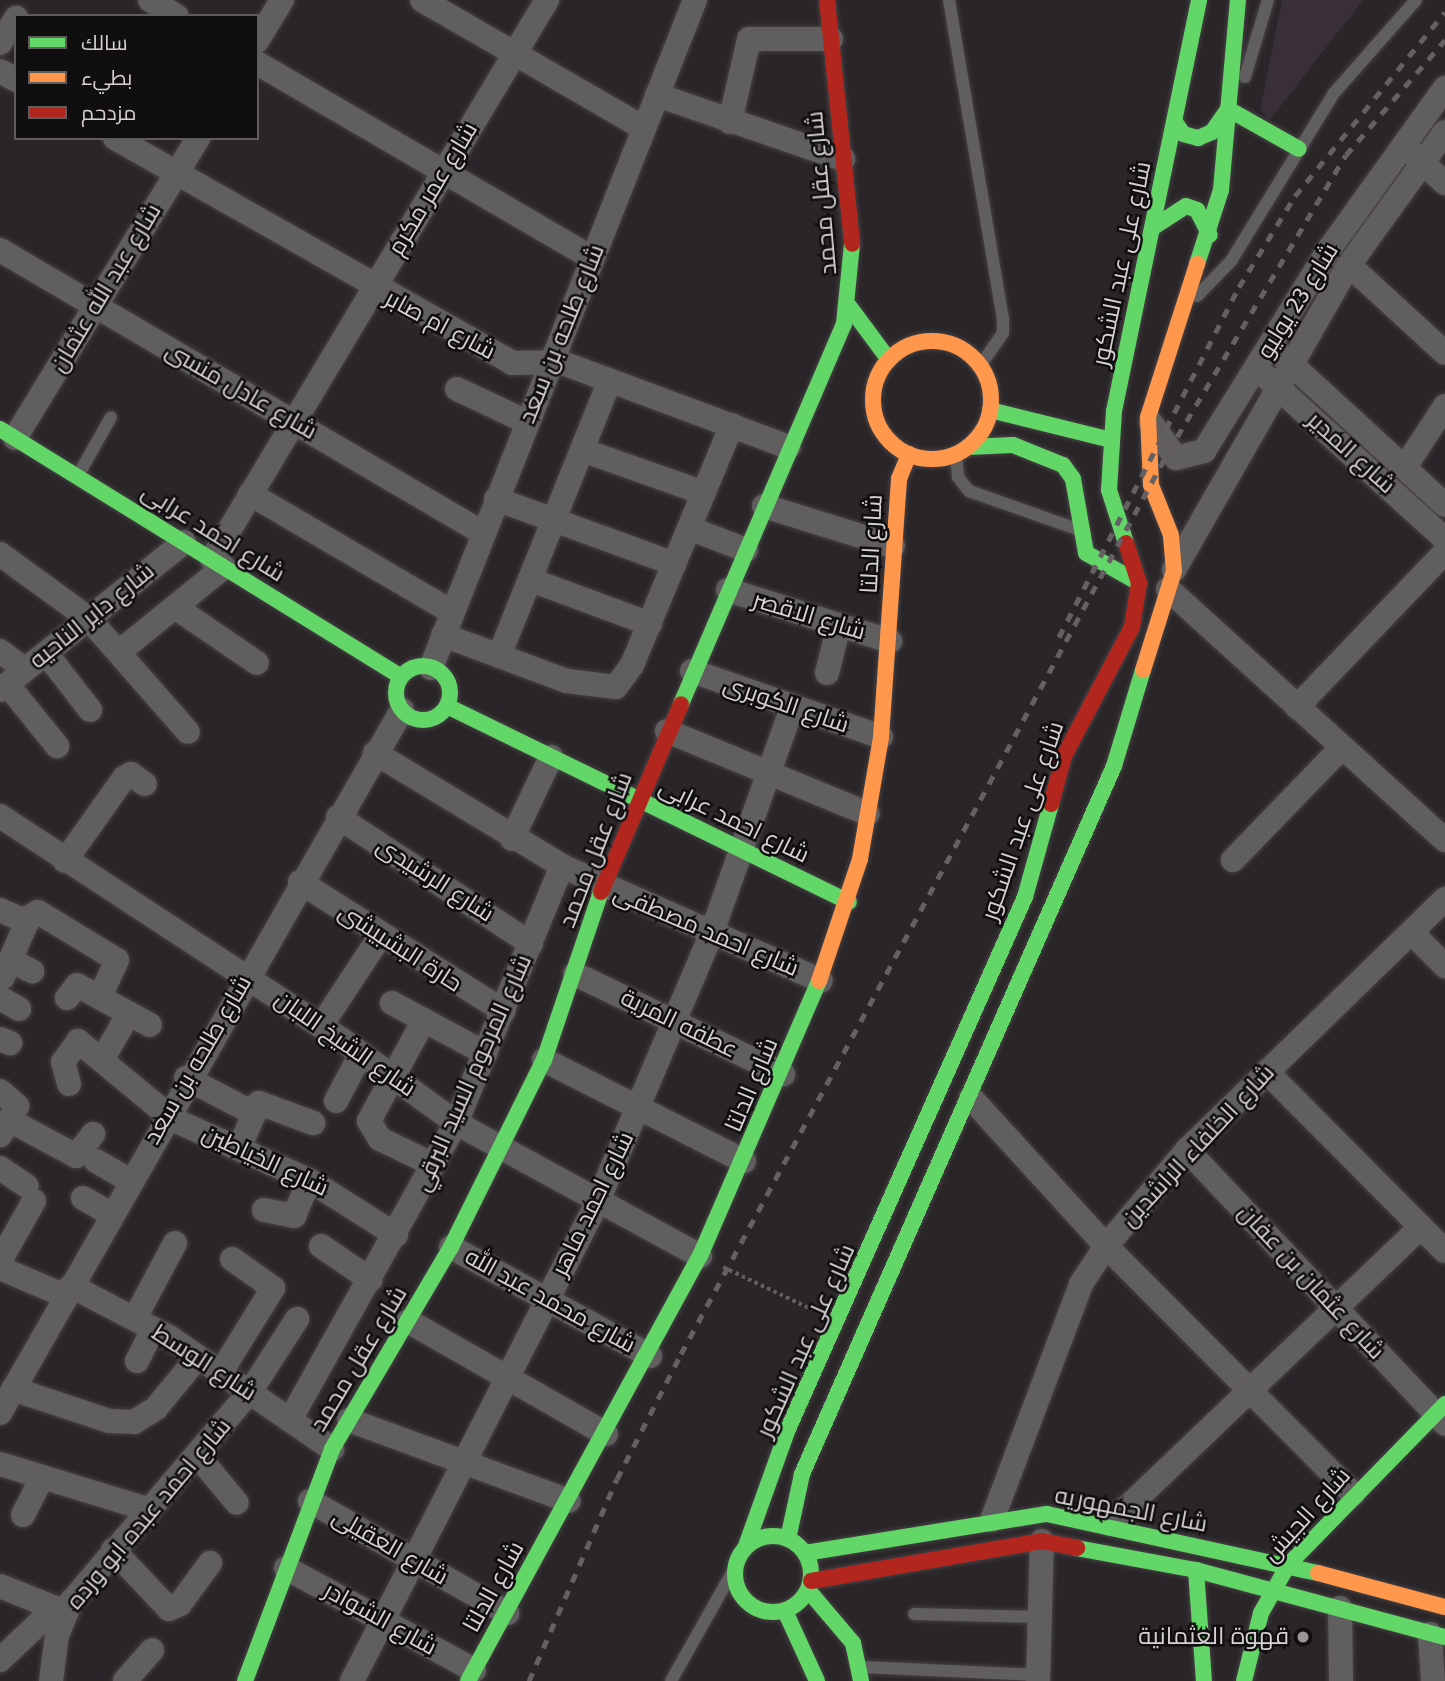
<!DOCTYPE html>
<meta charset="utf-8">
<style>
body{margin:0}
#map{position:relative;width:1445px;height:1681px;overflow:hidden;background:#2a2528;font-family:"Fira Sans",Cairo,sans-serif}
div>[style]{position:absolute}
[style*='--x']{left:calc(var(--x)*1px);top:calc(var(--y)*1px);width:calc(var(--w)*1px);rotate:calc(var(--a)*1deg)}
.built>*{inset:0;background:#392f36}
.path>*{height:3.5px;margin-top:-1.75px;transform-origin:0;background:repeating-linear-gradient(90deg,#626061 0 3.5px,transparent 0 7px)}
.roads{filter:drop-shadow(0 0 2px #454144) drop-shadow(0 0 2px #454144)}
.lane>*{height:12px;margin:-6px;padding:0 6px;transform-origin:6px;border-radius:6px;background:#615e5f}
.street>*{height:24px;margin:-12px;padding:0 12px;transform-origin:12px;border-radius:12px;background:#615e5f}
.fast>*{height:16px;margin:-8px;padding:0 8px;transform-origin:8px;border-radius:8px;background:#63d668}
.fast>.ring{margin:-8px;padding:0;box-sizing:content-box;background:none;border:16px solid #63d668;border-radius:50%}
.slow>*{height:16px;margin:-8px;padding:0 8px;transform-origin:8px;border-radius:8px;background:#ff974d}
.slow>.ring{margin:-8px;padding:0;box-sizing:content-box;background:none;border:16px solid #ff974d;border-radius:50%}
.jam>*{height:16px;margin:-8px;padding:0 8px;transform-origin:8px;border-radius:8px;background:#b3261e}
.rail>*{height:5px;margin-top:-2.5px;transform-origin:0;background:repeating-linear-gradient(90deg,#656064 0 9px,transparent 0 18px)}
.dots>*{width:19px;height:19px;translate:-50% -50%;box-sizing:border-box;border:4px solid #110e10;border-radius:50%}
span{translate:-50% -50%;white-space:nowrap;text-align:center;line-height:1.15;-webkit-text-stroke:5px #110e10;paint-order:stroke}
.street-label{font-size:24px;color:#d5d1d4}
.poi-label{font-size:24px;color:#d5d1d4}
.right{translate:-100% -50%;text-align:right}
.legend{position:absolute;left:14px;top:14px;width:245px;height:126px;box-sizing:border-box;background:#110e10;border:2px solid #5f5c5e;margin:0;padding:9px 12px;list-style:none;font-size:21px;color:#d5d1d4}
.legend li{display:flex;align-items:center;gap:14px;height:35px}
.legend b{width:35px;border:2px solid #5f5c5e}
</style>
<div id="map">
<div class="built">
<i style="clip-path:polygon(1282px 0,1363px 0,1269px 121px,1260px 110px)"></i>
</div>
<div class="path">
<i style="--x:723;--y:1267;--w:98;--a:25.5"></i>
</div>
<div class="roads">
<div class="lane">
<i style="--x:949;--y:0;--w:324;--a:80.4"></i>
<i style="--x:1003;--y:319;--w:14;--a:90"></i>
<i style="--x:1003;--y:333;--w:40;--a:124.9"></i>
<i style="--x:1245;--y:77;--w:80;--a:-73.4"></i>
<i style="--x:1197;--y:296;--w:49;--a:-45.8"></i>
<i style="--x:1231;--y:261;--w:197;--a:-58.5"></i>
<i style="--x:1334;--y:93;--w:124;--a:-48.6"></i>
<i style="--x:956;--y:454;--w:23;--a:85"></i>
<i style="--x:958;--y:477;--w:18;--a:52"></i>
<i style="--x:969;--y:491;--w:114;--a:19.4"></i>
<i style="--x:79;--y:474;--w:65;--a:-60.7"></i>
<i style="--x:914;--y:1614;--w:126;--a:1.4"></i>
<i style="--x:862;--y:1667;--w:176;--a:2.6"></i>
<i style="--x:671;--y:1681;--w:129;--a:-60.6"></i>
</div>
<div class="street">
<i style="--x:150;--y:0;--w:31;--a:31"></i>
<i style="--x:422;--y:0;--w:256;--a:30"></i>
<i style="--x:257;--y:41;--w:48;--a:-58.6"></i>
<i style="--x:0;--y:43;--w:30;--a:-57"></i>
<i style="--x:257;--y:63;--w:388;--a:30.2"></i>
<i style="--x:0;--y:71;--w:18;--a:29"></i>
<i style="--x:657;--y:95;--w:197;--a:19"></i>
<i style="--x:730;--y:122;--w:85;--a:-77.1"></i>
<i style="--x:749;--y:39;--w:82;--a:0"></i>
<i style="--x:115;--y:138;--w:456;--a:29.5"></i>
<i style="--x:512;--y:363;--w:48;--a:-1.2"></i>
<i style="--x:560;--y:362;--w:244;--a:20.4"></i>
<i style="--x:1411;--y:152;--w:46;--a:42.4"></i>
<i style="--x:0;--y:250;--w:560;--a:30.37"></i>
<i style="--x:1349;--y:265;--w:130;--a:42.5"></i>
<i style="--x:1278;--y:352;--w:226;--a:42.5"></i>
<i style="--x:1264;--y:375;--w:244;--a:42.2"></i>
<i style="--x:457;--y:389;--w:77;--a:25.2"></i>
<i style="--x:1151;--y:423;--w:43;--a:54.5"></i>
<i style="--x:1176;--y:458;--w:29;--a:-14"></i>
<i style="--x:1204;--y:451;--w:239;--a:-58.2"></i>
<i style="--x:1330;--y:248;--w:197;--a:-54.3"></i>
<i style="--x:15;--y:438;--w:351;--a:-58.6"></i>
<i style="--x:582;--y:450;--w:129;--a:19.4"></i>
<i style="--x:1405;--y:467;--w:73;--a:-56.7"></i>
<i style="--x:250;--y:494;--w:234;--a:30.3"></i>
<i style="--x:496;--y:499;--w:190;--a:20"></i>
<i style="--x:764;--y:506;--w:135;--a:17.2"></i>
<i style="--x:689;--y:528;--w:61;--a:21.1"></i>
<i style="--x:0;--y:554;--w:110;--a:36.1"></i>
<i style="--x:89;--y:619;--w:150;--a:48.8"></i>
<i style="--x:212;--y:559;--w:652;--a:-59.07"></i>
<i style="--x:1174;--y:570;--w:352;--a:-60.2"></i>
<i style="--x:1349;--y:265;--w:164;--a:-54.2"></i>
<i style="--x:531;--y:580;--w:127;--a:20.3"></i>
<i style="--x:1168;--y:589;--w:374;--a:42.2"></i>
<i style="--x:728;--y:590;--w:170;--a:17.5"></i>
<i style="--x:175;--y:607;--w:99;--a:34.3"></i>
<i style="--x:443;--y:635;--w:132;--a:20.4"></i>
<i style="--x:567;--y:681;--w:49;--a:7"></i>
<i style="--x:616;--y:687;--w:27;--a:-54"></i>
<i style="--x:632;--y:665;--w:260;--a:-67.4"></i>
<i style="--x:0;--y:651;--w:31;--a:37"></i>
<i style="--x:119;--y:652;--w:135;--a:-39"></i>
<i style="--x:46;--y:653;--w:72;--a:52.3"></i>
<i style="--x:499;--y:656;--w:297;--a:-68.1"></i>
<i style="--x:431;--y:668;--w:718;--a:-68.44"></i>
<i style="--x:692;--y:671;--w:200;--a:19.2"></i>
<i style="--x:827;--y:673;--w:49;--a:-76"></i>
<i style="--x:7;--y:684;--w:80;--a:51.1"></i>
<i style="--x:0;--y:690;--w:236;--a:-38.8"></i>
<i style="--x:1297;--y:707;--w:214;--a:-46.3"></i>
<i style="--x:667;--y:731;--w:217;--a:22.4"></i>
<i style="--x:375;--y:753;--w:218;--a:31.1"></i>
<i style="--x:562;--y:866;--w:283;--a:23.9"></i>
<i style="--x:0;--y:816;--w:407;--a:33.2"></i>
<i style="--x:341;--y:1039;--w:142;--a:36.1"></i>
<i style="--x:456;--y:1123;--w:278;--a:28.6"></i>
<i style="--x:338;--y:817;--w:231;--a:33.3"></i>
<i style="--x:512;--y:839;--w:91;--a:-64.6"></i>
<i style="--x:1233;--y:860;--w:157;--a:-46"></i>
<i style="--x:65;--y:861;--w:102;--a:-54.6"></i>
<i style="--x:124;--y:778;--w:8;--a:-30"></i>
<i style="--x:131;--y:774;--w:17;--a:36"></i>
<i style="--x:300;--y:882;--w:241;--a:32.4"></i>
<i style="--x:0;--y:910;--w:30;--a:24"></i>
<i style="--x:1412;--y:933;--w:47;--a:45"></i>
<i style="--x:10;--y:960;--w:25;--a:27"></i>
<i style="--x:575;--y:974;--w:231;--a:25.7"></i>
<i style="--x:3;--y:977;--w:65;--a:-66.6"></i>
<i style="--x:29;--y:917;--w:10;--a:-29"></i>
<i style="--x:38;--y:912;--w:92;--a:31.3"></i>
<i style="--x:117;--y:960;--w:41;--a:114.7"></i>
<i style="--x:0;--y:998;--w:22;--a:30"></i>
<i style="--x:67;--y:998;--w:16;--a:-52"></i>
<i style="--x:77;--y:985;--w:83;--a:28.7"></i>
<i style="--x:392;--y:1003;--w:106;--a:28.3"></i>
<i style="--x:424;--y:1020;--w:115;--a:118.6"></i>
<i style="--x:369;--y:1121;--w:21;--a:59"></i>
<i style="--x:380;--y:1139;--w:60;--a:25.7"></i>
<i style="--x:321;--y:1026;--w:105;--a:-56.6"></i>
<i style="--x:0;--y:1039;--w:11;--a:22"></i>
<i style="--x:102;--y:1060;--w:54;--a:-60.1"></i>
<i style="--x:544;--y:1060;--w:224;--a:26.8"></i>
<i style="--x:1267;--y:1072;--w:252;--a:45.2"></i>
<i style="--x:186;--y:1078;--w:76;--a:27.6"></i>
<i style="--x:69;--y:1084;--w:23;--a:-105"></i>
<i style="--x:63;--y:1062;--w:26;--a:-54"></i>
<i style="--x:78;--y:1041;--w:124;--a:39.5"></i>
<i style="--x:174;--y:1120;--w:148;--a:24"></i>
<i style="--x:309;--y:1180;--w:103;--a:32.3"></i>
<i style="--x:0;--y:1091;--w:23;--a:41"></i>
<i style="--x:17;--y:1106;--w:34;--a:120"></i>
<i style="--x:971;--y:1098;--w:200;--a:47.6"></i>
<i style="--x:1106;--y:1246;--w:350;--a:45.1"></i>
<i style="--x:336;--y:1101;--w:53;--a:-62"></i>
<i style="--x:9;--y:1120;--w:76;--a:28.2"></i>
<i style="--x:76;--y:1156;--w:28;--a:-52"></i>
<i style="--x:240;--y:1146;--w:47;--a:-66.2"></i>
<i style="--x:259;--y:1103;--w:58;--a:20.3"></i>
<i style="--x:1187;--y:1150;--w:376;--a:46.7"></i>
<i style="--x:96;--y:1161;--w:38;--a:30"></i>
<i style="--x:0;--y:1168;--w:32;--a:34"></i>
<i style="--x:83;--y:1198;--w:32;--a:30"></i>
<i style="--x:264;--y:1210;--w:31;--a:11"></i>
<i style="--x:294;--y:1216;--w:39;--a:-67"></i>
<i style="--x:321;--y:1246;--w:60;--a:34.2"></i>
<i style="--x:451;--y:1247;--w:227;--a:28.7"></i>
<i style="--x:0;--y:1261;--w:69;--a:-60.5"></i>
<i style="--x:0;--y:1268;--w:71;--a:23.3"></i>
<i style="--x:71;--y:1286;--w:110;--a:27.5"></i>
<i style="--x:169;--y:1337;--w:198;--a:34.5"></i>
<i style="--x:135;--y:1318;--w:85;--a:-61.9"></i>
<i style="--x:408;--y:1321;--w:228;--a:29.7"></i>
<i style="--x:137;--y:1361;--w:36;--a:-63"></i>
<i style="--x:221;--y:1372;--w:99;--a:-58.2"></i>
<i style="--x:273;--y:1288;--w:50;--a:-144.7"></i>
<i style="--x:13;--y:1389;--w:101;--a:18.4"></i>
<i style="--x:109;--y:1421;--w:25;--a:2"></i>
<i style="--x:134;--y:1422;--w:26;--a:-32"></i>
<i style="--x:156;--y:1408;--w:66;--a:-50.5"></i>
<i style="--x:0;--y:1413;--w:810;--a:-60.24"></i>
<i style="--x:290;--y:1420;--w:340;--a:-60.8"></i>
<i style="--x:456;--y:1123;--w:278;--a:-67.6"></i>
<i style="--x:349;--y:1420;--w:234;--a:20.2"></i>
<i style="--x:197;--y:1455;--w:62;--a:50.2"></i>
<i style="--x:0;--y:1464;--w:157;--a:17"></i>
<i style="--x:310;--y:1501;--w:227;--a:29.6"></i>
<i style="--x:23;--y:1515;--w:39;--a:-63"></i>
<i style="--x:992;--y:1520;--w:252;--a:-69.3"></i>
<i style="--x:1081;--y:1284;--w:45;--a:-56.7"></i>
<i style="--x:1106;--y:1246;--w:126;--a:-49.8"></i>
<i style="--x:1187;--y:1150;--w:360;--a:-44.2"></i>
<i style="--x:1110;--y:1524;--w:430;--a:-43.7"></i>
<i style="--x:113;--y:1550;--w:81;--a:46.5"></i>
<i style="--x:169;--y:1609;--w:12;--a:-24"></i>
<i style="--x:180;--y:1604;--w:51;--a:-53.8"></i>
<i style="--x:286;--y:1568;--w:214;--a:28.5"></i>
<i style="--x:0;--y:1586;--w:70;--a:21.8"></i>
<i style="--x:1340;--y:1608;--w:73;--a:89.2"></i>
<i style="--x:1430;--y:1634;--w:47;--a:86.3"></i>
<i style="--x:0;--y:1660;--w:76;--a:-43.4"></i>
<i style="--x:51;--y:1681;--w:46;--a:-82.6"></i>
<i style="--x:57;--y:1635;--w:36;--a:-67"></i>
<i style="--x:71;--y:1602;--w:276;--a:-49.6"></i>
<i style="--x:250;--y:1392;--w:87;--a:-57.2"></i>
<i style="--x:125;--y:1681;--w:41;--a:-48.9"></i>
<i style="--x:352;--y:1681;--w:539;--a:-62.86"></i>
<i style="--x:598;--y:1201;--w:289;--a:-67"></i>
<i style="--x:711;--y:935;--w:241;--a:-70.4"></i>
<i style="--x:1038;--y:1681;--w:140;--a:-88.4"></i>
</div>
<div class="fast">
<i style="--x:1175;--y:122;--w:14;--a:56"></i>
<i style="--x:1183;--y:134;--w:16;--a:15"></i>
<i style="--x:1198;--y:138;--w:15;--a:-23"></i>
<i style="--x:1212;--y:132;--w:28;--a:-55"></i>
<i style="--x:1228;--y:109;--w:81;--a:29.4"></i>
<i style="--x:1152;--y:228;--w:40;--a:-32.9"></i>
<i style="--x:1186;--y:206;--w:12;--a:20"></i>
<i style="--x:1197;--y:210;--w:28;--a:63"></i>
<i style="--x:1197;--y:264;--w:78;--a:-72"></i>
<i style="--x:1221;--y:190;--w:191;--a:-84.9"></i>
<i style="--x:849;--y:306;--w:67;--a:53.5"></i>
<i style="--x:990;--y:410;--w:125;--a:13.9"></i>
<i style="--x:0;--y:429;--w:471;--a:31.7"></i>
<i style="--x:968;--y:447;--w:45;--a:-2.5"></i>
<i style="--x:1013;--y:445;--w:54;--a:21.8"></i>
<i style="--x:1063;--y:465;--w:17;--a:54"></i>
<i style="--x:1073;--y:479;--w:75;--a:80"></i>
<i style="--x:1086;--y:553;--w:61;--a:29.5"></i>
<i style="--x:1126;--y:543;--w:56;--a:-107.8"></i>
<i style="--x:1109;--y:490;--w:79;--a:-86.4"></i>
<i style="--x:1114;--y:411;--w:420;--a:-78.3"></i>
<i class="ring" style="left:396px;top:666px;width:38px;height:38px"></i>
<i style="--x:681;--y:704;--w:413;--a:-66.8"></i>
<i style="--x:844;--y:324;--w:80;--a:-84.3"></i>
<i style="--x:447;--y:706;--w:447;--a:26"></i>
<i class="ring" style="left:735px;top:1536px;width:60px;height:60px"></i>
<i style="--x:788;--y:1539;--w:66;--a:-77.8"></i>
<i style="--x:802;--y:1474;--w:774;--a:-66.22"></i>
<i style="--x:1114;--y:766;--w:100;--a:-73.2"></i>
<i style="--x:746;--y:1546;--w:124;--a:-70.3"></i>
<i style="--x:788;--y:1429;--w:582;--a:-65.99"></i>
<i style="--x:1025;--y:897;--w:97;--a:-74.4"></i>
<i style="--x:1077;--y:1548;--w:121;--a:10.5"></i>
<i style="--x:1196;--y:1570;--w:258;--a:15.1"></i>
<i style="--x:805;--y:1553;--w:245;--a:-9.2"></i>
<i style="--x:1047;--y:1514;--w:277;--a:12.3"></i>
<i style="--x:1196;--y:1570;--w:111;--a:85.9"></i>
<i style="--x:808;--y:1590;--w:70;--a:49.7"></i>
<i style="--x:853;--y:1643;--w:39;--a:78"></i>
<i style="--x:785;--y:1611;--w:77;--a:65.4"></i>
<i style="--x:245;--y:1681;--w:248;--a:-69.4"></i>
<i style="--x:332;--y:1449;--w:234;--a:-59.5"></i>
<i style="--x:451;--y:1247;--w:209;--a:-63.6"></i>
<i style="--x:544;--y:1060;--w:177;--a:-71.3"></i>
<i style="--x:468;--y:1681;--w:484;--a:-61.4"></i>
<i style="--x:700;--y:1256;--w:300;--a:-66.6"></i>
<i style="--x:1244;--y:1681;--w:70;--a:-76"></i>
<i style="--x:1261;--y:1613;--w:55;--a:-60.6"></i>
<i style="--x:1288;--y:1565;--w:225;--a:-45.7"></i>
</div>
<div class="slow">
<i class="ring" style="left:873px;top:341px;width:102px;height:102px"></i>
<i style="--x:1143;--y:670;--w:104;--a:-72.6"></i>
<i style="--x:1174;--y:571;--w:36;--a:-95"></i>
<i style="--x:1171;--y:535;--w:54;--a:-111.8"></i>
<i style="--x:1151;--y:485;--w:68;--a:-92.5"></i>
<i style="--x:1148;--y:417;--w:161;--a:-72.2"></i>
<i style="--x:819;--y:981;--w:129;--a:-71.4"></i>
<i style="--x:860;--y:859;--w:124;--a:-80.2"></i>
<i style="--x:881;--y:737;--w:259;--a:-86"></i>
<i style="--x:899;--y:479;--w:27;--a:-68"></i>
<i style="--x:1318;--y:1573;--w:131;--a:15"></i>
</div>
<div class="jam">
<i style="--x:827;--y:0;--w:245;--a:84.1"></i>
<i style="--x:1051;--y:804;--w:50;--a:-74.8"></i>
<i style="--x:1064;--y:756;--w:146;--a:-62.2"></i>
<i style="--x:1132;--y:627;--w:45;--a:-81"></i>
<i style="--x:1139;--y:583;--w:42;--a:-108"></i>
<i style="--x:601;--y:892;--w:204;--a:-66.9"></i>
<i style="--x:811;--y:1581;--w:234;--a:-9.8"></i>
<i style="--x:1042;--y:1541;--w:36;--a:11"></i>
</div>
</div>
<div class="rail">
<i style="--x:1059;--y:637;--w:394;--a:-62.8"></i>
<i style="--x:1239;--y:287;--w:107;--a:-58.4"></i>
<i style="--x:1295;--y:196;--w:237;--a:-50.8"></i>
<i style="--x:529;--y:1681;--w:220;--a:-66.5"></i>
<i style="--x:617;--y:1479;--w:140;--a:-62.9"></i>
<i style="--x:681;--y:1354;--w:1025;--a:-61.63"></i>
<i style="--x:1168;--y:452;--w:346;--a:-59.1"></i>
<i style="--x:1346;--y:155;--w:152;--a:-49.3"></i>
</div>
<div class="dots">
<i style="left:1303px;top:1637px;background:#999598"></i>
</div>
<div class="street-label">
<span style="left:433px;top:189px;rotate:-59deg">شارع عمر مكرم</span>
<span style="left:822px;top:193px;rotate:-95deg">شارع عقل محمد</span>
<span style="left:1122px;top:264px;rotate:-78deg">شارع على عبد الشكور</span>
<span style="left:106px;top:288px;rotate:-59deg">شارع عبد الله عثمان</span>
<span style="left:1298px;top:301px;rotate:-58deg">شارع 23 يوليو</span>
<span style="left:440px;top:325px;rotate:28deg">شارع ام صابر</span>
<span style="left:562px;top:334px;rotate:-68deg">شارع طلحه بن سعد</span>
<span style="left:241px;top:391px;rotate:30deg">شارع عادل منسى</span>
<span style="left:1351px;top:453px;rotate:42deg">شارع المدير</span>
<span style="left:213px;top:533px;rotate:32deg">شارع احمد عرابى</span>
<span style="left:872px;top:544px;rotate:-87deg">شارع الدلتا</span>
<span style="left:92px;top:616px;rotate:-39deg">شارع داير الناحيه</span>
<span style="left:809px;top:616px;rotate:17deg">شارع الاقصر</span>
<span style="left:786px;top:705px;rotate:19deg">شارع الكوبرى</span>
<span style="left:734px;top:821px;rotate:26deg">شارع احمد عرابى</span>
<span style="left:1023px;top:821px;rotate:-71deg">شارع على عبد الشكور</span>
<span style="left:596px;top:850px;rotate:-69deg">شارع عقل محمد</span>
<span style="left:435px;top:880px;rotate:33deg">شارع الرشيدى</span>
<span style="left:706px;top:931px;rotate:23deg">شارع احمد مصطفى</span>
<span style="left:400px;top:948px;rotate:33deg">حارة البشبيشى</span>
<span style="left:679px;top:1024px;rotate:26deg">عطفه المرية</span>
<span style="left:345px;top:1044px;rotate:35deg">شارع الشيخ اللبان</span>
<span style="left:198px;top:1060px;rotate:-60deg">شارع طلحه بن سعد</span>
<span style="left:473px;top:1073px;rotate:-66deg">شارع المرحوم السيد البرقي</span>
<span style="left:752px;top:1085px;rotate:-67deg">شارع الدلتا</span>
<span style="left:1198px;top:1146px;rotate:-47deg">شارع الخلفاء الراشدين</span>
<span style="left:265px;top:1161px;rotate:25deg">شارع الخياطين</span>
<span style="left:593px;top:1204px;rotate:-64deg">شارع احمد ماهر</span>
<span style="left:1311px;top:1282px;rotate:47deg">شارع عثمان بن عفان</span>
<span style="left:550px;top:1301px;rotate:29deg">شارع محمد عبد الله</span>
<span style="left:806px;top:1341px;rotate:-66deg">شارع على عبد الشكور</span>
<span style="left:359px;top:1359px;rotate:-59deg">شارع عقل محمد</span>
<span style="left:204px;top:1363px;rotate:33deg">شارع الوسط</span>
<span style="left:1131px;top:1510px;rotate:11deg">شارع الجمهوريه</span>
<span style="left:149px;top:1514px;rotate:-50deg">شارع احمد عبده ابو ورده</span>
<span style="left:1307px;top:1515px;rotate:-48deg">شارع الجيش</span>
<span style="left:390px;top:1547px;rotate:30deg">شارع العقيلى</span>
<span style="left:494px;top:1587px;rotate:-61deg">شارع الدلتا</span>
<span style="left:380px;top:1619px;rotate:29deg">شارع الشوادر</span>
</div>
<div class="poi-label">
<span class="right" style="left:1289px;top:1637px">قهوة العثمانية</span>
</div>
<ul class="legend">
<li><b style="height:9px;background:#63d668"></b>سالك</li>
<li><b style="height:9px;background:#ff974d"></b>بطيء</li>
<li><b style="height:9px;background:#b3261e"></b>مزدحم</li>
</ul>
</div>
